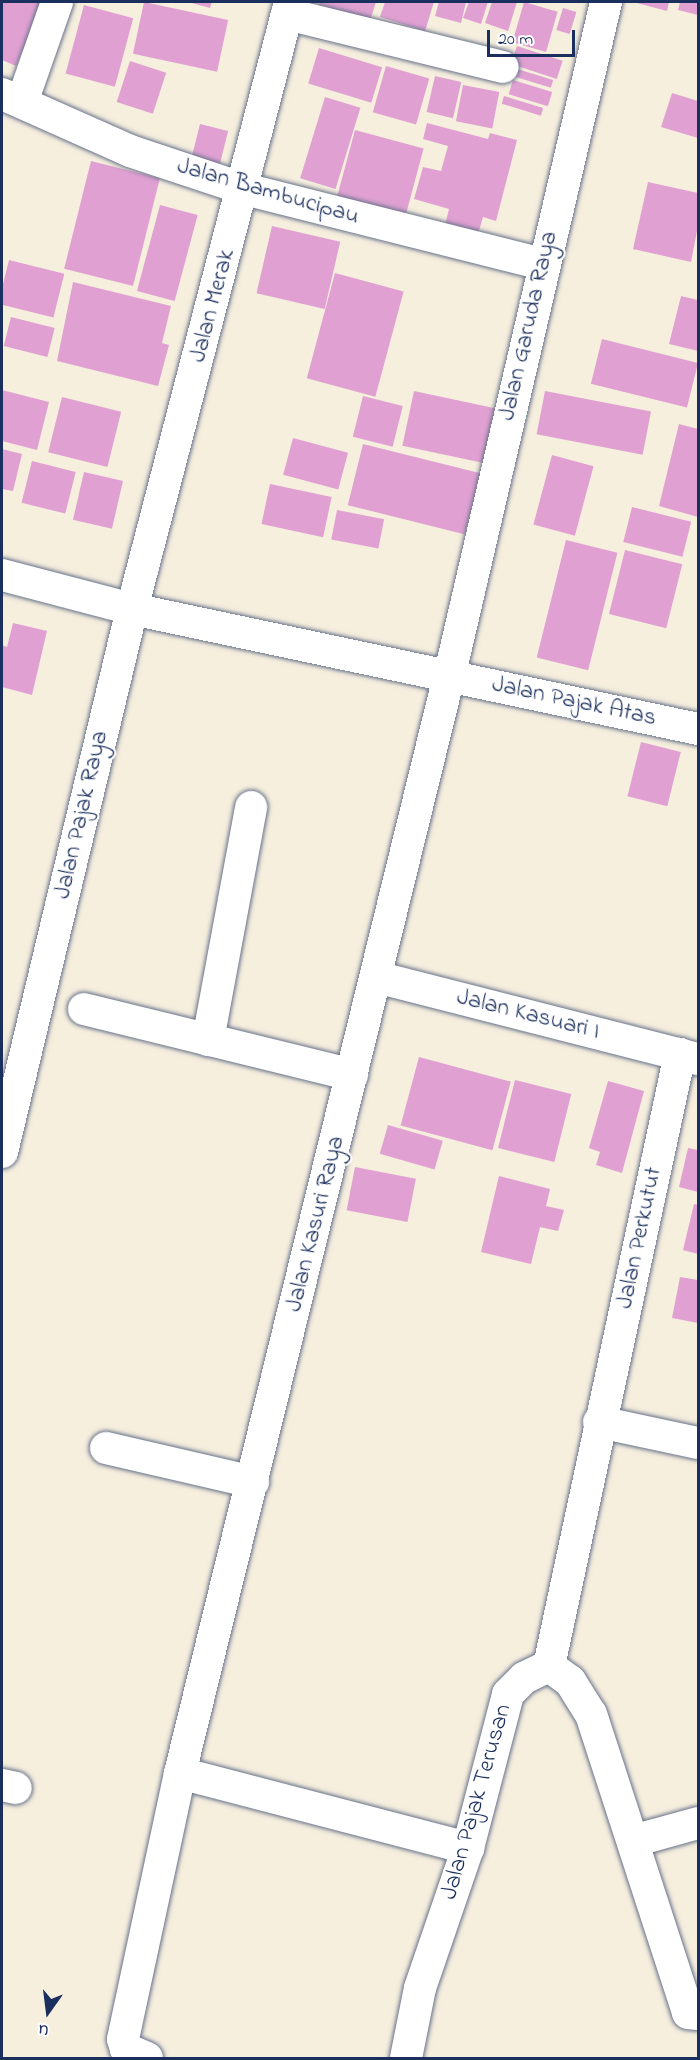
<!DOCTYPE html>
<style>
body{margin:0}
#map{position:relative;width:700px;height:2060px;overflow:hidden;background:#f6efde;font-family:"Indie Flower",sans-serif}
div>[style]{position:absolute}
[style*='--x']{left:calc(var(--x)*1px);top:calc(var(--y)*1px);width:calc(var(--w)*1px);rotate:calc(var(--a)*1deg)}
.building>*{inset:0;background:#e0a1d2;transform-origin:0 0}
.roads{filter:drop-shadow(0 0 2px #68728b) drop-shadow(0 0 2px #68728b)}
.minor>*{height:32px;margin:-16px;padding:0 16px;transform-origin:16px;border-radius:16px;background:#fff}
span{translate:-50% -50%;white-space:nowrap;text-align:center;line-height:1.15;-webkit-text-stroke:4.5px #fff;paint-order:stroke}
.street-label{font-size:24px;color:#1b2f5e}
.frame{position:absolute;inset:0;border:3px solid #1b2f5e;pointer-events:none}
.north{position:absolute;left:18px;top:1982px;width:60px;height:60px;-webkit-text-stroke:4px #fff;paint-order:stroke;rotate:194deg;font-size:16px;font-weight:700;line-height:24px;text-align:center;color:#1b2f5e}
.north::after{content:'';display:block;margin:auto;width:21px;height:27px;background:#1b2f5e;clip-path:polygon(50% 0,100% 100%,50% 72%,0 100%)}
.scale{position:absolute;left:487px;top:30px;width:88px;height:27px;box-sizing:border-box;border:3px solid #1b2f5e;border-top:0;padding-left:8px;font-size:18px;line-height:21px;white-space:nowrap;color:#1b2f5e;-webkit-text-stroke:4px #fff;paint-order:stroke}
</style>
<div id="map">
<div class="building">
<i style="clip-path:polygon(2px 2px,43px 2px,16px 66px,2px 60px)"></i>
<i style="left:144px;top:2px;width:86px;height:53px;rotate:12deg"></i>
<i style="clip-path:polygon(188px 2px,212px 2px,210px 8px)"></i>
<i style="clip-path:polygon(320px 2px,376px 2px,370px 21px,319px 5px)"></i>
<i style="clip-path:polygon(385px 2px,434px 2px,425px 31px,380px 17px)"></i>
<i style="clip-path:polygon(439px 2px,466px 2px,461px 23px,435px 16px)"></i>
<i style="clip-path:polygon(469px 2px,488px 2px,481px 24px,463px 18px)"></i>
<i style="clip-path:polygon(492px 2px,517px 2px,508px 31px,485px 23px)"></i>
<i style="left:524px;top:2px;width:35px;height:42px;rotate:16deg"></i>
<i style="clip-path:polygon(633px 2px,669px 2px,667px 11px)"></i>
<i style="clip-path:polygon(680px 2px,698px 2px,698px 15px,678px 10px)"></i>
<i style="left:84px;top:5px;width:51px;height:71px;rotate:15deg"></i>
<i style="left:563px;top:8px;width:14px;height:23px;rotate:17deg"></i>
<i style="left:517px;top:46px;width:48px;height:19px;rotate:18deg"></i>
<i style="left:319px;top:48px;width:66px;height:37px;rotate:17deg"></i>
<i style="left:130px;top:61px;width:38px;height:43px;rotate:18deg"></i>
<i style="left:386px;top:66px;width:45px;height:48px;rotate:16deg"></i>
<i style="left:514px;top:68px;width:41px;height:8px;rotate:17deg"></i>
<i style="left:435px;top:76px;width:27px;height:37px;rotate:13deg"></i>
<i style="left:513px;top:80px;width:41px;height:15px;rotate:17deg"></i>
<i style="left:463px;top:85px;width:37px;height:37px;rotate:11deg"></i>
<i style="clip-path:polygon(672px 93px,698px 101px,698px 138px,661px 127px)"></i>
<i style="left:504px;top:96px;width:41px;height:8px;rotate:17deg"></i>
<i style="left:325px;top:97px;width:37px;height:85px;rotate:17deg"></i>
<i style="clip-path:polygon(427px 123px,488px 139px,490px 133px,517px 140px,496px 221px,483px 217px,478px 234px,445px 225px,449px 209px,414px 199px,423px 167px,441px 171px,448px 146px,423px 139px)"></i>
<i style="left:200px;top:124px;width:29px;height:40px;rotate:14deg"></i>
<i style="left:355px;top:130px;width:71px;height:72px;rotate:15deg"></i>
<i style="left:91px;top:161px;width:71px;height:111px;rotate:14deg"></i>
<i style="clip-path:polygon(648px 182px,698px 193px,698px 226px,691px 262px,633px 249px)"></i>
<i style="left:160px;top:205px;width:39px;height:89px;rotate:15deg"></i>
<i style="left:272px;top:226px;width:70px;height:69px;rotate:13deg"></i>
<i style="left:9px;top:260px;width:57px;height:45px;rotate:14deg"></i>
<i style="left:335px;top:273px;width:71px;height:109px;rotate:15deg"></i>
<i style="clip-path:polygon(73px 282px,171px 306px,162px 343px,169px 345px,158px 386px,57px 361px)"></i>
<i style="clip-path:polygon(681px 296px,698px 300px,698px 351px,669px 344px)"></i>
<i style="left:11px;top:317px;width:45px;height:30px;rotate:14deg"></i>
<i style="left:602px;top:339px;width:99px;height:46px;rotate:14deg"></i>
<i style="clip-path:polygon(2px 390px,49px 402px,37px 450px,2px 441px)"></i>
<i style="left:414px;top:391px;width:84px;height:56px;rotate:12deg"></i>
<i style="left:545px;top:391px;width:108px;height:44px;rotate:11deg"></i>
<i style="left:363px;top:396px;width:41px;height:42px;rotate:14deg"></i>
<i style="left:62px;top:397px;width:61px;height:57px;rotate:14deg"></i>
<i style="clip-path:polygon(679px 424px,698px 429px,698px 517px,659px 506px)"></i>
<i style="left:293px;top:438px;width:57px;height:38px;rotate:15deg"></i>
<i style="left:363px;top:444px;width:121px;height:63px;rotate:14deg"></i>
<i style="clip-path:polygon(2px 449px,22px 454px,13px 491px,2px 489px)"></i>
<i style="left:552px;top:455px;width:43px;height:72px;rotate:15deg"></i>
<i style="left:32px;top:461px;width:45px;height:43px;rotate:14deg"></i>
<i style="left:84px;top:472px;width:40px;height:49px;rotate:13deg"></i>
<i style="left:270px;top:484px;width:63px;height:41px;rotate:12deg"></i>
<i style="left:632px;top:507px;width:61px;height:36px;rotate:14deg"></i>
<i style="left:337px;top:510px;width:48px;height:30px;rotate:11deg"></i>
<i style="left:566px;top:540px;width:53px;height:121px;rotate:14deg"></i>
<i style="left:625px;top:550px;width:59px;height:66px;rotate:14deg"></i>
<i style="clip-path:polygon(13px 623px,47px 631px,32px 695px,2px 687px,2px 645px,7px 647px)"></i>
<i style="left:641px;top:742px;width:41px;height:56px;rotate:14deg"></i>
<i style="left:419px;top:1057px;width:95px;height:71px;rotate:15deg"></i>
<i style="left:515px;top:1080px;width:58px;height:70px;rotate:14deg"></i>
<i style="clip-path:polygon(608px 1081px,644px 1091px,622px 1173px,596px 1165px,600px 1152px,589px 1148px)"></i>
<i style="left:388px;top:1125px;width:57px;height:30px;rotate:16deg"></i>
<i style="clip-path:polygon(688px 1148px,698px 1150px,698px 1192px,679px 1187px)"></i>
<i style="left:355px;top:1167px;width:62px;height:44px;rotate:11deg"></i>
<i style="clip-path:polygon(499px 1176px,550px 1189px,546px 1206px,564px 1210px,558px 1231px,540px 1227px,531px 1264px,481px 1252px)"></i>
<i style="clip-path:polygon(694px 1204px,698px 1205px,698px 1254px,683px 1250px)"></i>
<i style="clip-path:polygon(680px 1277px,698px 1280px,698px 1323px,672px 1318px)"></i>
</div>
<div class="roads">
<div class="minor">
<i style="--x:287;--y:14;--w:222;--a:13.8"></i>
<i style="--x:2;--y:94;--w:140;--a:24"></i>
<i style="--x:130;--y:151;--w:120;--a:18.4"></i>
<i style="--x:244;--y:189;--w:308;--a:14.1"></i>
<i style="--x:22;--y:102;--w:106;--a:-70.7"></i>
<i style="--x:2;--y:575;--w:134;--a:14.7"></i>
<i style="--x:132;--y:609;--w:579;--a:11.97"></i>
<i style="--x:376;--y:977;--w:332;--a:14.3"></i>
<i style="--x:84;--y:1009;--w:276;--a:13.8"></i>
<i style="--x:208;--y:1040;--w:237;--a:-79.5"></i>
<i style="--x:2;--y:1152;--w:558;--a:-76.54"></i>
<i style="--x:132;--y:609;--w:627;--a:-75.41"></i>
<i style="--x:599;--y:1422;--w:101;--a:12"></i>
<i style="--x:106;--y:1448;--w:151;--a:13"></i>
<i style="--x:549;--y:1666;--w:26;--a:36"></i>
<i style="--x:570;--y:1681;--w:39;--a:58"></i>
<i style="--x:591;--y:1714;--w:314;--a:72"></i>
<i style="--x:688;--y:2013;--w:10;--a:6"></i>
<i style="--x:180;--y:1773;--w:298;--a:14.6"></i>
<i style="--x:2;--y:1785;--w:14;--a:12"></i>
<i style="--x:633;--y:1841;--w:67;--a:-15.5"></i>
<i style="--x:147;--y:2058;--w:23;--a:-157"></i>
<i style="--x:126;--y:2049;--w:10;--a:-107"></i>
<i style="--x:123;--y:2039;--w:272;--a:-77.9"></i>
<i style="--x:180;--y:1773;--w:1154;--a:-76.22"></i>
<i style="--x:455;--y:652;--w:667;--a:-76.92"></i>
<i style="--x:406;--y:2058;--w:71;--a:-78.7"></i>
<i style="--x:420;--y:1988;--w:148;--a:-71.1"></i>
<i style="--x:468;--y:1848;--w:159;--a:-75.4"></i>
<i style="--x:508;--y:1694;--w:23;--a:-45"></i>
<i style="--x:524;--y:1678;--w:28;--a:-26"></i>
<i style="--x:549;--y:1666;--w:626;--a:-77.92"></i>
</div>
</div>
<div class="street-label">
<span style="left:268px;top:192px;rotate:16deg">Jalan Bambucipau</span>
<span style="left:213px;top:306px;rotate:-75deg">Jalan Merak</span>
<span style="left:529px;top:326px;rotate:-77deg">Jalan Garuda Raya</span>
<span style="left:574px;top:702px;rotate:12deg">Jalan Pajak Atas</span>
<span style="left:82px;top:815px;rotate:-77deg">Jalan Pajak Raya</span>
<span style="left:528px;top:1015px;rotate:14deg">Jalan Kasuari I</span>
<span style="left:316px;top:1224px;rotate:-76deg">Jalan Kasuri Raya</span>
<span style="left:640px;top:1238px;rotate:-78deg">Jalan Perkutut</span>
<span style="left:477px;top:1802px;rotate:-74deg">Jalan Pajak Terusan</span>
</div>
<div class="frame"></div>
<div class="north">U</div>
<div class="scale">20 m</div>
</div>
